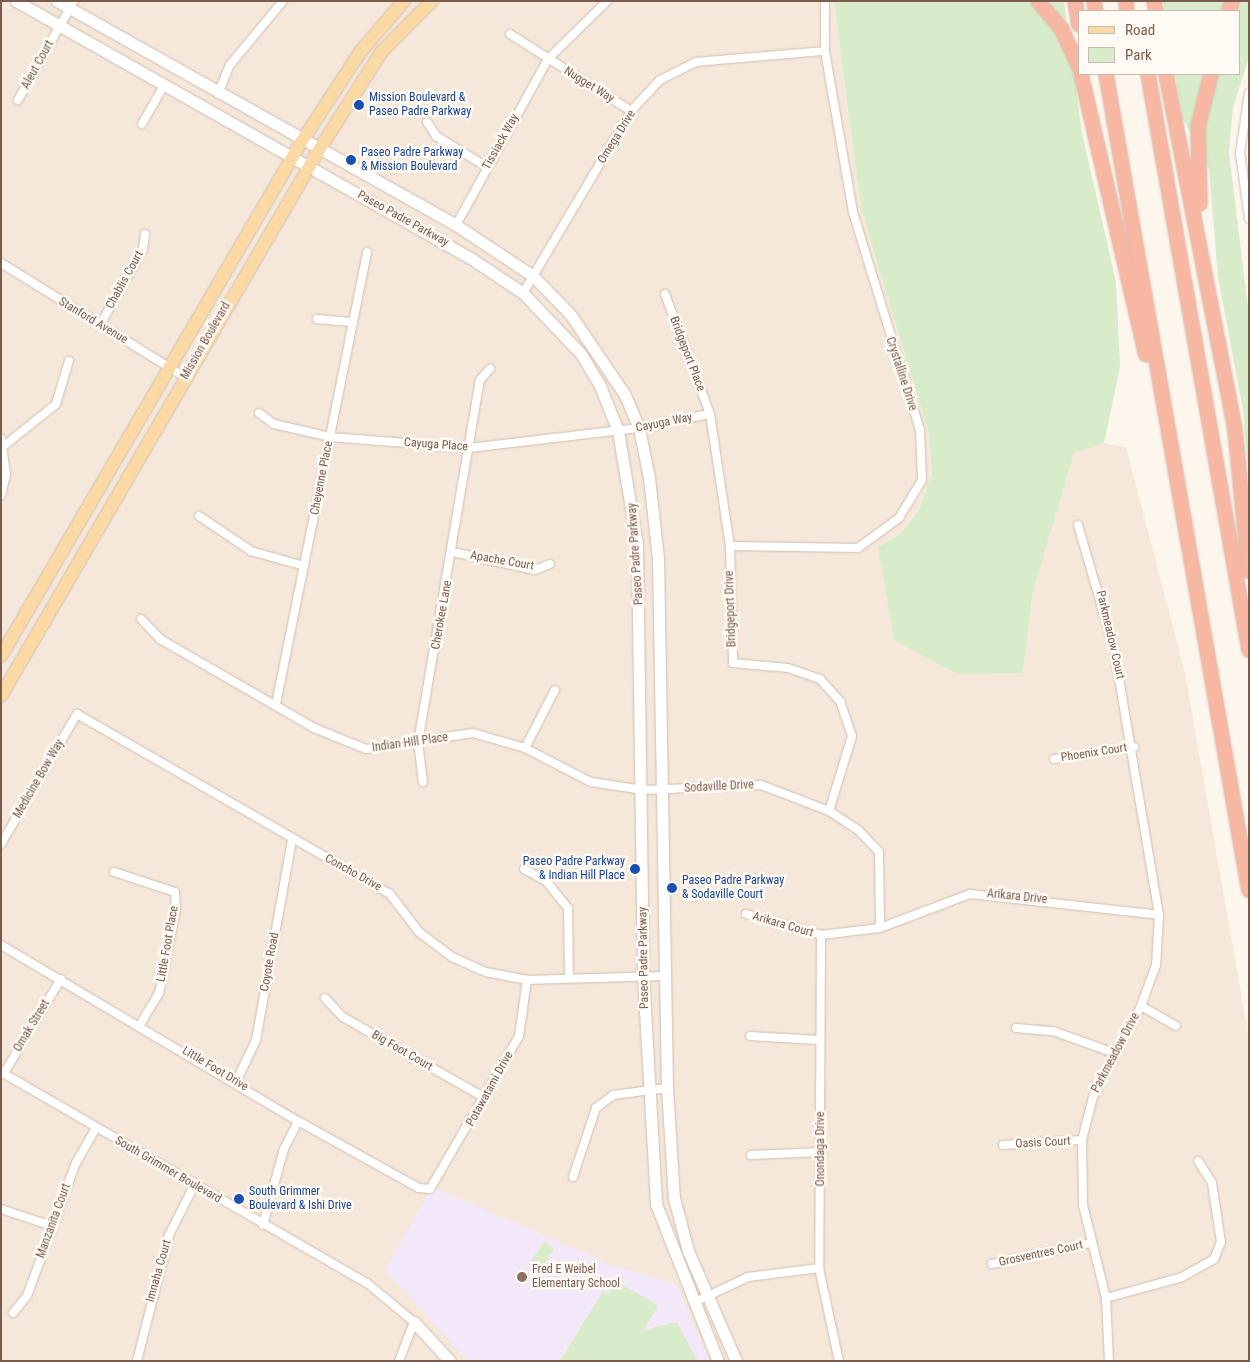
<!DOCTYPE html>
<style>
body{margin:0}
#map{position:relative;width:1250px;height:1362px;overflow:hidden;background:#fdf6ec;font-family:"Roboto Condensed",sans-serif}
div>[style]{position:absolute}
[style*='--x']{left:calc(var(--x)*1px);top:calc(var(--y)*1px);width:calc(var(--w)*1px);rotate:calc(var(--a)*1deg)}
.residential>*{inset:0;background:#f5e8da}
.education>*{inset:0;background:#f3e8fa}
.green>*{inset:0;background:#d8ecc9}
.roads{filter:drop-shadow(0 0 1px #d1beb0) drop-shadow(0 0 1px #d1beb0)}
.street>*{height:8px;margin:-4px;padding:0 4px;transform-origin:4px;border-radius:4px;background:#fff}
.secondary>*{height:11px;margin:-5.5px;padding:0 5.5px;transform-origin:5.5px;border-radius:5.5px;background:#fff}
.primary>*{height:12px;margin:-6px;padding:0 6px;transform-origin:6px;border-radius:6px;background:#fbd9a5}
.highway>*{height:14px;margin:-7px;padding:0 7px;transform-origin:7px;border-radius:7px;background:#f7b7a3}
.dots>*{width:14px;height:14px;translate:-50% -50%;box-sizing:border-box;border:2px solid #fffaf3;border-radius:50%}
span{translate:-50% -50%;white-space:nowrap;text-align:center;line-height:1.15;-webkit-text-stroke:5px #fffaf3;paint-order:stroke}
.street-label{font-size:12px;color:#7a5c4d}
.transit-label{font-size:12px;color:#164399}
.left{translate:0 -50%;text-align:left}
.right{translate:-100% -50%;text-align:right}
.education-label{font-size:12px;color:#785e54}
.frame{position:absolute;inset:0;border:2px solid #7a5c4d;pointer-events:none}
.legend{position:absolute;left:1078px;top:10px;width:162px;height:65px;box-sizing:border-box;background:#fffaf3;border:1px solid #cabbb1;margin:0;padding:6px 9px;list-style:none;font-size:15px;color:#7a5c4d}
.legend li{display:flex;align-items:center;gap:10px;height:25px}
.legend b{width:25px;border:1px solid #cabbb1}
</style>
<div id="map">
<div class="residential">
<i style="clip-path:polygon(1px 1px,834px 1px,861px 209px,929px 434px,932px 472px,919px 510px,899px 535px,878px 548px,1023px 673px,1033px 592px,1074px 452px,1104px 443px,1126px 447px,1185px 673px,1249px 1039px,1249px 1361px,1px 1361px)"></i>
</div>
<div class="education">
<i style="clip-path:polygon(432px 1187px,614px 1266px,676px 1284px,710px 1361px,468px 1361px,385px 1270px)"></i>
</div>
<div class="green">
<i style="clip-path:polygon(834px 1px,1064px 1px,1082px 133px,1116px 282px,1120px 367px,1104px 443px,1074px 453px,1033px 592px,1023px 673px,957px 674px,894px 640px,878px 547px,899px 535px,919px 510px,932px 472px,929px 434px,861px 209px)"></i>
<i style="clip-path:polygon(1163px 1px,1249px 1px,1249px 57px,1233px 107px,1229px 153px,1249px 315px,1249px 482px,1243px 410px,1218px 277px,1209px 169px,1182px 117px,1175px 74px,1239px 74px,1239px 11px,1165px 11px)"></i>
<i style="clip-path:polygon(545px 1241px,554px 1249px,542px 1268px,531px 1261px)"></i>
<i style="clip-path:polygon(616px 1281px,658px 1305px,644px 1330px,677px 1322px,698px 1361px,560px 1361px,603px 1291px,608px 1294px)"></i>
</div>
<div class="roads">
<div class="street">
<i style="--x:510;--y:34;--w:143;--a:32.5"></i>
<i style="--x:1249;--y:93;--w:61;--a:98.5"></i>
<i style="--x:1240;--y:153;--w:66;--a:82.1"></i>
<i style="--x:218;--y:94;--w:31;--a:-68"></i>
<i style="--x:230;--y:65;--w:83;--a:-50.4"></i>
<i style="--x:18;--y:100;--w:114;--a:-60.5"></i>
<i style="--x:427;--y:122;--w:17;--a:57"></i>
<i style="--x:436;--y:136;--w:60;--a:31.3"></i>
<i style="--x:142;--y:124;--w:43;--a:-60.4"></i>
<i style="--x:456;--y:225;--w:190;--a:-61"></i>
<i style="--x:548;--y:59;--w:83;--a:-44.5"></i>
<i style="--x:1;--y:263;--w:216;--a:31.8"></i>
<i style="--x:523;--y:293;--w:212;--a:-59.3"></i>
<i style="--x:631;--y:111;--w:42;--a:-46.9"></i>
<i style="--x:660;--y:80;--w:40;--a:-26.6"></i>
<i style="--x:696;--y:62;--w:129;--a:-4.9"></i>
<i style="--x:665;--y:294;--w:128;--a:69.4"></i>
<i style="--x:710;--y:414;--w:134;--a:81.4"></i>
<i style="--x:730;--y:546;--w:117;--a:88.5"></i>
<i style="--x:733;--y:663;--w:55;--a:5.2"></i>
<i style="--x:788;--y:668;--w:34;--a:19"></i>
<i style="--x:820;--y:679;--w:30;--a:48"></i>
<i style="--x:840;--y:701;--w:37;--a:71"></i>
<i style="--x:852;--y:736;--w:78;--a:107"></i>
<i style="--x:317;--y:319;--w:36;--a:5"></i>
<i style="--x:100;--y:325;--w:87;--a:-60.5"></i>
<i style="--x:143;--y:249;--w:15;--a:-82"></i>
<i style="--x:259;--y:413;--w:19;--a:36"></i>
<i style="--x:274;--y:424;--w:57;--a:13.1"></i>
<i style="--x:330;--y:437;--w:139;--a:4.5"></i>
<i style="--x:469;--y:448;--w:171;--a:-6.7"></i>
<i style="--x:639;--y:428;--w:72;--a:-11.2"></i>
<i style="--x:1;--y:439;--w:36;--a:82"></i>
<i style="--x:6;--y:475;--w:21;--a:104"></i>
<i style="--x:5;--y:445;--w:65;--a:-38.8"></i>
<i style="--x:56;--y:404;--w:45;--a:-73.2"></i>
<i style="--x:199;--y:516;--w:63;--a:33.9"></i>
<i style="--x:251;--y:551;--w:55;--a:15.8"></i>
<i style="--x:1078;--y:525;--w:129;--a:73.8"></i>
<i style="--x:1114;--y:649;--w:270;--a:80.4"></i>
<i style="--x:1159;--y:915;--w:50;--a:93.4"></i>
<i style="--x:1156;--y:965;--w:44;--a:110.1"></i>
<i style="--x:1141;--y:1006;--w:103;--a:117.8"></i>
<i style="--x:1093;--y:1097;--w:44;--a:104.3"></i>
<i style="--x:1082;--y:1140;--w:65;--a:89.1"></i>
<i style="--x:1083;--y:1205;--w:96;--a:76.1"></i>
<i style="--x:1106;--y:1298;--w:63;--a:87.3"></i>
<i style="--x:730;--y:546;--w:128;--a:0.9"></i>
<i style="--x:858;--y:548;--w:51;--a:-36.2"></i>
<i style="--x:899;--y:518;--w:44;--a:-58.8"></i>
<i style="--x:922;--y:480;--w:50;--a:-92.3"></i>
<i style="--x:920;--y:430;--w:228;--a:-107.1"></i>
<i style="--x:853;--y:212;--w:163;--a:-99.9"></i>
<i style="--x:825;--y:51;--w:50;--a:-90"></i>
<i style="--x:453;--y:552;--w:84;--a:12.4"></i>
<i style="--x:535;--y:570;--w:16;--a:-22"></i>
<i style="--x:141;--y:619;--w:28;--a:46"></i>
<i style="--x:160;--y:639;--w:178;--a:30"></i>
<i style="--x:314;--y:728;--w:56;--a:22"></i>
<i style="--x:366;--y:749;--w:108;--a:-8.5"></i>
<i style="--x:473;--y:733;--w:54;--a:16.1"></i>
<i style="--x:525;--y:748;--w:74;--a:27.3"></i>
<i style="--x:591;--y:782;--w:53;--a:8.7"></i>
<i style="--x:643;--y:790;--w:118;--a:-2.4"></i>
<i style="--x:761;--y:785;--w:73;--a:20.9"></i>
<i style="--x:829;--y:811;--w:35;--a:33"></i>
<i style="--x:858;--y:830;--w:30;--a:46"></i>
<i style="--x:879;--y:852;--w:76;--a:89.2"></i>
<i style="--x:276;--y:704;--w:461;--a:-78.6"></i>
<i style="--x:525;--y:748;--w:65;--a:-62.7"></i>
<i style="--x:1054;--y:759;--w:81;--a:-8.5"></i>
<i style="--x:423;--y:782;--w:40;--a:-97.1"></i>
<i style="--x:418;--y:742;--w:367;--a:-80.3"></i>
<i style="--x:480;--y:380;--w:15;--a:-48"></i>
<i style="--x:1;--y:844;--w:151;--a:-59.7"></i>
<i style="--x:77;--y:714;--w:361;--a:29.9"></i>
<i style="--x:390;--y:894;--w:48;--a:52.7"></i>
<i style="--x:419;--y:932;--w:41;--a:37.1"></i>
<i style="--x:452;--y:957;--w:37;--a:24"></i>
<i style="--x:486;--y:972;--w:42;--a:11"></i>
<i style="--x:527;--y:980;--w:137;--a:-1.7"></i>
<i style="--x:524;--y:869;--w:25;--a:29"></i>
<i style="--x:546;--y:881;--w:35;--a:51"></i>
<i style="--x:568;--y:908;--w:69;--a:89.2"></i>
<i style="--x:114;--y:872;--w:64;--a:18.2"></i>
<i style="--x:175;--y:892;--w:17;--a:87"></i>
<i style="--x:176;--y:909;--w:86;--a:101.4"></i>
<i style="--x:159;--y:993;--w:37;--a:121"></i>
<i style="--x:746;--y:914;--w:78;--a:15.6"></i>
<i style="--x:821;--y:935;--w:59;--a:-6.8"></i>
<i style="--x:880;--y:928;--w:96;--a:-20.7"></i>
<i style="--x:970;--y:894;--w:190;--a:6.3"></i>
<i style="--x:821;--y:935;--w:333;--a:90.3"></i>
<i style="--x:819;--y:1268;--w:95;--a:77.9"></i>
<i style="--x:1;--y:945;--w:345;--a:30.7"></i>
<i style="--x:298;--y:1121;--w:138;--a:29"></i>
<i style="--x:419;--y:1188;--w:11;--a:5"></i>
<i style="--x:430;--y:1189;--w:177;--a:-59.8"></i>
<i style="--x:519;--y:1036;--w:57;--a:-81.9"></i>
<i style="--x:325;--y:998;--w:26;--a:47"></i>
<i style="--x:343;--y:1017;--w:163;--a:29.7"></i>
<i style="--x:1141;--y:1006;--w:40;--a:29.7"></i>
<i style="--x:1016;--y:1028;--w:37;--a:5"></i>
<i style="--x:1053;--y:1031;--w:65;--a:19.8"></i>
<i style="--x:750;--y:1036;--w:68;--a:3.4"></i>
<i style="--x:1;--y:1072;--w:422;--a:30"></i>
<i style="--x:367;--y:1283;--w:61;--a:39.7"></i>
<i style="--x:414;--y:1322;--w:42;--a:111"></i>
<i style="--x:4;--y:1073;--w:110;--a:-58.8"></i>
<i style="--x:236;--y:1082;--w:47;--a:-64.5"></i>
<i style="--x:256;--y:1040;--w:204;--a:-79.8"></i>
<i style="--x:1003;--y:1145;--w:79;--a:-3.6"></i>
<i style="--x:751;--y:1155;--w:71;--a:-2.4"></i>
<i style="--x:573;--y:1177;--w:73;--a:-71.6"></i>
<i style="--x:596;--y:1108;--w:21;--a:-37"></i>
<i style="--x:613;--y:1095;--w:54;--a:-7.4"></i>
<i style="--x:1;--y:1209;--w:54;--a:18.4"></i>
<i style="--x:263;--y:1225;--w:79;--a:-74.6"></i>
<i style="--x:284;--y:1149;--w:31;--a:-63"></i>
<i style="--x:992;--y:1264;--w:100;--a:-12.1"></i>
<i style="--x:1106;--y:1298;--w:79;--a:-15.4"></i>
<i style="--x:1182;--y:1277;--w:37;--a:-29"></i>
<i style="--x:1214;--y:1259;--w:18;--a:-68"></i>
<i style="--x:1221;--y:1242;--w:60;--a:-98.7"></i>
<i style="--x:1212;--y:1183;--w:26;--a:-122"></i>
<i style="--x:695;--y:1302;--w:59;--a:-25.3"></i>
<i style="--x:748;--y:1277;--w:72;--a:-7.2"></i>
<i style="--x:13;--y:1313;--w:22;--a:-51"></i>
<i style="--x:27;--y:1296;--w:142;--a:-69.8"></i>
<i style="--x:76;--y:1163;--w:40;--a:-60.3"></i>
<i style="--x:137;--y:1361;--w:130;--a:-75.7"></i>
<i style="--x:169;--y:1235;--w:55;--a:-63"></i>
</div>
<div class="secondary">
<i style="--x:16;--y:1;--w:524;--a:29.5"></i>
<i style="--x:472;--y:259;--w:61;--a:33.7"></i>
<i style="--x:523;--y:293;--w:84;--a:46.4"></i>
<i style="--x:581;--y:354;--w:37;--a:59"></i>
<i style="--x:600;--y:386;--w:48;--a:68.2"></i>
<i style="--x:618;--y:431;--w:115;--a:80.5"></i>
<i style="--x:637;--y:544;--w:432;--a:89.2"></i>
<i style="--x:643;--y:976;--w:228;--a:86.7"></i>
<i style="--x:656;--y:1204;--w:169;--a:68.5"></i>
<i style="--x:57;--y:1;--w:458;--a:29.3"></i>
<i style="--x:456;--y:225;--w:92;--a:33.5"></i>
<i style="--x:533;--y:276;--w:53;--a:45.8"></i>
<i style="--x:570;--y:314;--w:98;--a:55.8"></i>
<i style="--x:625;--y:395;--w:36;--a:67"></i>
<i style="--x:639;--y:428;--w:51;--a:78.7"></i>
<i style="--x:649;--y:478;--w:81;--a:83.6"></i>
<i style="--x:658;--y:558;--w:530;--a:89.03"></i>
<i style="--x:667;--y:1088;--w:110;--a:86.4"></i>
<i style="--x:674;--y:1198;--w:55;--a:75.2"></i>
<i style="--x:688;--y:1251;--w:120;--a:66.4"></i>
<i style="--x:414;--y:1322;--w:53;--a:47.3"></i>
</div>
<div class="primary">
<i style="--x:1;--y:656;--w:597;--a:-59.7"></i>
<i style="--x:302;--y:141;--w:108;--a:-56.8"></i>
<i style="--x:361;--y:51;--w:66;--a:-49.3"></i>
<i style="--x:1;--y:696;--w:632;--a:-59.78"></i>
<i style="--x:319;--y:150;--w:117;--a:-57.5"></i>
<i style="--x:382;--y:51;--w:71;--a:-45"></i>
</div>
<div class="highway">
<i style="--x:1038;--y:1;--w:38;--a:50"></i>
<i style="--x:1062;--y:30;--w:41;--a:65.3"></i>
<i style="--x:1075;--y:1;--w:24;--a:81"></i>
<i style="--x:1094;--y:1;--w:10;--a:79"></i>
<i style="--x:1126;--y:1;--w:10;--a:84"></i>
<i style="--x:1154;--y:1;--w:10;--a:79"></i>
<i style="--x:1229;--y:11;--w:10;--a:-73"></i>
<i style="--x:1081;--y:74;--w:288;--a:77"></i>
<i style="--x:1106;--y:74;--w:829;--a:80.07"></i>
<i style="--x:1148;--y:74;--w:585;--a:80.05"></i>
<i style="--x:1166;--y:74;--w:363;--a:79"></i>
<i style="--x:1235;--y:430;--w:142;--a:84.3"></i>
<i style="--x:1200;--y:204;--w:77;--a:-91.5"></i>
<i style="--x:1198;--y:127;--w:55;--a:-76.2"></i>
</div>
</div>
<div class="dots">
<i style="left:359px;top:105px;background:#1a4fb4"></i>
<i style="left:351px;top:160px;background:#1a4fb4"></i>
<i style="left:635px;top:869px;background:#1a4fb4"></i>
<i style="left:672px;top:888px;background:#1a4fb4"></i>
<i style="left:239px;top:1199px;background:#1a4fb4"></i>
<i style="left:522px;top:1277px;background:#8d6e63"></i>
</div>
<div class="street-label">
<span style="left:38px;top:65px;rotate:-61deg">Aleut Court</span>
<span style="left:589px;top:85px;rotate:32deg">Nugget Way</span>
<span style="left:617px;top:137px;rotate:-58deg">Omega Drive</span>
<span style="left:501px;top:142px;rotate:-61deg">Tissiack Way</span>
<span style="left:403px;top:219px;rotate:29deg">Paseo Padre Parkway</span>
<span style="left:125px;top:280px;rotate:-61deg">Chablis Court</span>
<span style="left:93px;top:321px;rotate:31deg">Stanford Avenue</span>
<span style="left:206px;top:341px;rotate:-60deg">Mission Boulevard</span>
<span style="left:687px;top:354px;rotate:69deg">Bridgeport Place</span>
<span style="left:901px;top:374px;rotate:72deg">Crystalline Drive</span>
<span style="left:664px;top:423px;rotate:-11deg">Cayuga Way</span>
<span style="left:436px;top:445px;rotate:4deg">Cayuga Place</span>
<span style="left:322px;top:478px;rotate:-79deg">Cheyenne Place</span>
<span style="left:636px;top:554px;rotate:-94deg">Paseo Padre Parkway</span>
<span style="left:502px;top:561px;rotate:10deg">Apache Court</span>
<span style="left:731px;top:609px;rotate:-92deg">Bridgeport Drive</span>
<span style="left:442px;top:615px;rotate:-80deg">Cherokee Lane</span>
<span style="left:1110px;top:635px;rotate:77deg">Parkmeadow Court</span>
<span style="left:410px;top:743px;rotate:-8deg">Indian Hill Place</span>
<span style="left:1094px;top:753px;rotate:-9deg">Phoenix Court</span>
<span style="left:39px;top:779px;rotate:-60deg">Medicine Bow Way</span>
<span style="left:719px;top:787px;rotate:-3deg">Sodaville Drive</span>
<span style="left:353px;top:873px;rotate:29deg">Concho Drive</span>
<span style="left:1017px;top:897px;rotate:6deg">Arikara Drive</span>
<span style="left:783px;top:925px;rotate:16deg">Arikara Court</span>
<span style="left:168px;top:944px;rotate:-80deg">Little Foot Place</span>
<span style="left:644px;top:958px;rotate:-91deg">Paseo Padre Parkway</span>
<span style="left:270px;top:962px;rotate:-80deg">Coyote Road</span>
<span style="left:32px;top:1026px;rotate:-59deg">Omak Street</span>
<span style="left:402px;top:1051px;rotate:30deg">Big Foot Court</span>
<span style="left:1116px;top:1053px;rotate:-62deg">Parkmeadow Drive</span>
<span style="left:215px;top:1069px;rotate:31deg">Little Foot Drive</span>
<span style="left:490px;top:1089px;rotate:-61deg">Potawatami Drive</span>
<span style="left:1043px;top:1143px;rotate:-3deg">Oasis Court</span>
<span style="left:821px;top:1149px;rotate:-90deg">Onondaga Drive</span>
<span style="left:168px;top:1170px;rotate:30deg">South Grimmer Boulevard</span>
<span style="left:54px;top:1221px;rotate:-70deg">Manzanita Court</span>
<span style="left:1041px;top:1254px;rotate:-12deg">Grosventres Court</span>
<span style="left:159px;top:1271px;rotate:-74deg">Imnaha Court</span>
</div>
<div class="transit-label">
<span class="left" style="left:369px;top:105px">Mission Boulevard &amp;<br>Paseo Padre Parkway</span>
<span class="left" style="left:361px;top:160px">Paseo Padre Parkway<br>&amp; Mission Boulevard</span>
<span class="right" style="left:625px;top:869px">Paseo Padre Parkway<br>&amp; Indian Hill Place</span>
<span class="left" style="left:682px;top:888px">Paseo Padre Parkway<br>&amp; Sodaville Court</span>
<span class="left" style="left:249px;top:1199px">South Grimmer<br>Boulevard &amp; Ishi Drive</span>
</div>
<div class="education-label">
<span class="left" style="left:532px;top:1277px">Fred E Weibel<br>Elementary School</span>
</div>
<div class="frame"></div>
<ul class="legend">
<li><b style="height:6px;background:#fbd9a5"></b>Road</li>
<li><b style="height:14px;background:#d8ecc9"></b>Park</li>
</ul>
</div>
